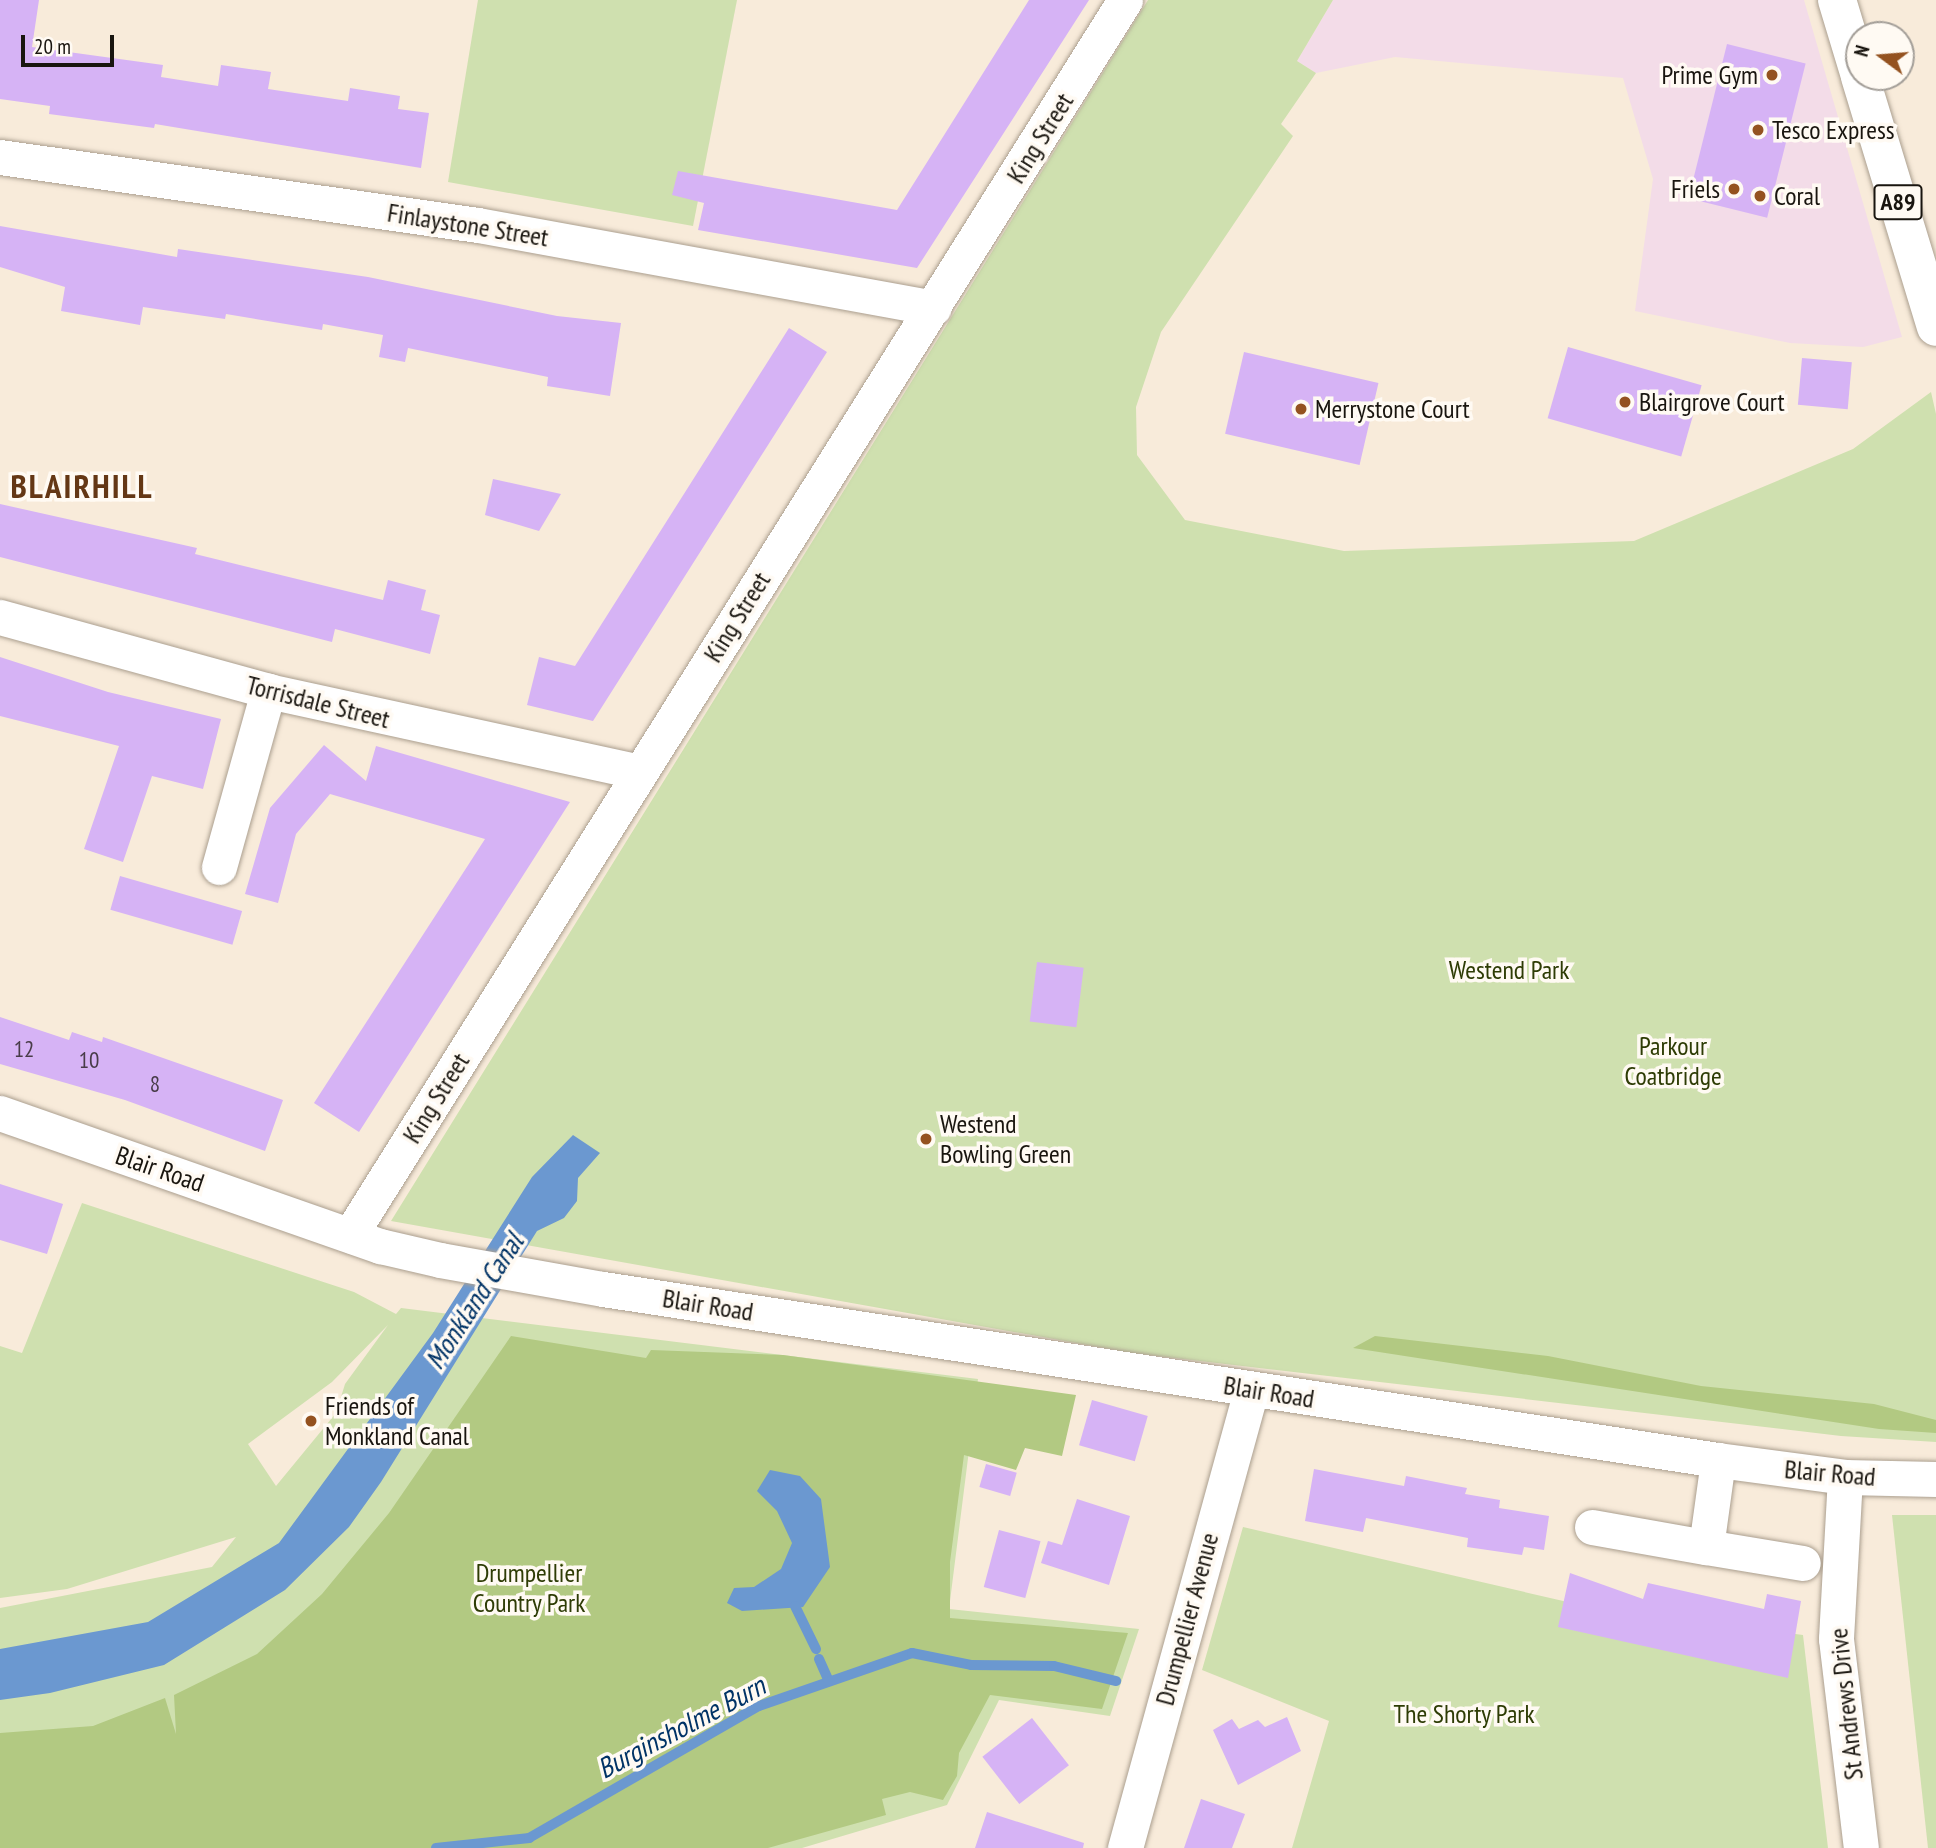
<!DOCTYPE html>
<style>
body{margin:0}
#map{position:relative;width:1936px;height:1848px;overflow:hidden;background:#f8ebda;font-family:"PT Sans Narrow",sans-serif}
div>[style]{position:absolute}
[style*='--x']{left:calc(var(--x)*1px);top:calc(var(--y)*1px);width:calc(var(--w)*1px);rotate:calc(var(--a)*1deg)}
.commercial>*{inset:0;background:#f3dce8}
.green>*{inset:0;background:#cfe0af}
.forest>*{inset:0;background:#b2c982}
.water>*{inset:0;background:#6b98d0}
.stream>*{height:10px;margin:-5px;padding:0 5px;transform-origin:5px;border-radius:5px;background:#6b98d0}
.building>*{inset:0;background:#d6b3f5;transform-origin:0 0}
.roads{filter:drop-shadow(0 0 2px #ab9f8f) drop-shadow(0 0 2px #ab9f8f)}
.minor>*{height:35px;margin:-17.5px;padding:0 17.5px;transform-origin:17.5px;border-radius:17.5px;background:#fff}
.major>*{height:38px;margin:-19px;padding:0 19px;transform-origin:19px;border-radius:19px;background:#fff}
.dots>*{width:19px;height:19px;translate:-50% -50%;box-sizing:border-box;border:4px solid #fffaf3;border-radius:50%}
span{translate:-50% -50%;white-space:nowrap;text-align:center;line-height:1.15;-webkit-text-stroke:7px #fffaf3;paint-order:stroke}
.number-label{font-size:23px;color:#483c48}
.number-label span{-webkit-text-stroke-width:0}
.shield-label span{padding:2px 5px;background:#fffaf3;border:2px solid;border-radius:5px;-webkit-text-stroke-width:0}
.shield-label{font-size:24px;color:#19150f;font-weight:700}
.poi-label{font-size:26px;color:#19150f}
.right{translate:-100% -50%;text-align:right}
.left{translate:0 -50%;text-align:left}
.street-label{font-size:26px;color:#19150f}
.park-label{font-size:26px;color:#2e3c05}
.water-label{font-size:28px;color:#013366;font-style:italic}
.district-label{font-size:33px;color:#643715;font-weight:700;letter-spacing:2px}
.north{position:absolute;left:1845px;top:21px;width:70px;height:70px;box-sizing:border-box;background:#fffaf3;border:2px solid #a39e98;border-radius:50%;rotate:286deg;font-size:19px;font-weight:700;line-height:28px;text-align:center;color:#19150f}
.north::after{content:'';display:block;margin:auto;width:24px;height:32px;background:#945220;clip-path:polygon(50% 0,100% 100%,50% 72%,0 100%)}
.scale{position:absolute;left:21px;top:35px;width:93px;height:32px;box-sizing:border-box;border:4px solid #19150f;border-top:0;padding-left:9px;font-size:21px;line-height:24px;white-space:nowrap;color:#19150f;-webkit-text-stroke:5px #fffaf3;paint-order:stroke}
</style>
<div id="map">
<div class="commercial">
<i style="clip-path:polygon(1333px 0,1804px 0,1902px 337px,1863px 347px,1790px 343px,1635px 311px,1653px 179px,1623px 78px,1395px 57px,1316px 73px,1297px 61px)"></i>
</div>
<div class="green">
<i style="clip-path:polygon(478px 0,737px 0,693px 226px,448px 182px)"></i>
<i style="clip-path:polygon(1148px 0,1333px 0,1297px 61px,1316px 73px,1281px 124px,1293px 136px,1161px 332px,1136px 407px,1137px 455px,1185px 520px,1344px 551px,1634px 541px,1853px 449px,1931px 392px,1936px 414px,1936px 1442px,1841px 1436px,1132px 1353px,391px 1221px)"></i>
<i style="clip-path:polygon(evenodd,82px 1203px,354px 1292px,396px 1314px,401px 1308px,978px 1379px,949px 1609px,1139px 1629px,1110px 1716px,999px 1700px,947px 1805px,802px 1848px,0 1848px,0 1608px,212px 1567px,236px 1537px,67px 1589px,0 1598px,0 1346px,22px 1353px,82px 1203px,388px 1325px,345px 1384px,336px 1413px,276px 1486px,248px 1444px,332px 1382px,388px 1325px)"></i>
<i style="clip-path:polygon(1892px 1515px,1936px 1515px,1936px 1848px,1928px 1848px)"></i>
<i style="clip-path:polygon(1243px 1527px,1585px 1606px,1803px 1635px,1828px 1848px,1292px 1848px,1329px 1721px,1202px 1670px)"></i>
</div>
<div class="forest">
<i style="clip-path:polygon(511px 1336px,646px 1358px,651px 1350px,783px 1355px,1076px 1395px,1062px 1456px,1025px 1448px,1016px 1470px,964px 1455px,950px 1562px,950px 1618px,1128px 1633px,1102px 1709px,990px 1695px,959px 1753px,957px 1776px,943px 1800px,910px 1792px,882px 1799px,886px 1815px,768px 1848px,0 1848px,0 1733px,93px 1726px,165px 1698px,176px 1734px,174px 1695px,257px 1654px,322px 1594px,389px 1513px)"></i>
<i style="clip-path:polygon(1375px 1336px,1548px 1356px,1701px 1386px,1874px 1404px,1936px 1420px,1936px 1433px,1879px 1429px,1353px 1348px)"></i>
</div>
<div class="water">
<i style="clip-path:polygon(573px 1135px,600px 1153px,578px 1178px,577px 1201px,564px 1218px,537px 1231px,381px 1482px,349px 1527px,285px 1590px,164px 1665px,50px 1693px,0 1700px,0 1649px,148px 1622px,279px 1543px,433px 1333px,532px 1177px)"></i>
<i style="clip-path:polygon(770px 1470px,800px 1476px,821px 1499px,830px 1567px,803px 1607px,742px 1611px,727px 1603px,734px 1588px,754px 1587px,781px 1569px,792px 1543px,777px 1511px,757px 1491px)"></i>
</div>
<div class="stream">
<i style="--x:795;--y:1606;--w:48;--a:64"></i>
<i style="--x:819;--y:1659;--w:22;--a:66"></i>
<i style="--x:436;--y:1848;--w:94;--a:-6.1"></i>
<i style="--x:529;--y:1838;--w:265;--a:-29.9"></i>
<i style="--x:759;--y:1706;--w:162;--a:-19.1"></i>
<i style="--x:912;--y:1653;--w:60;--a:11.5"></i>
<i style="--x:971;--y:1665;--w:83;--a:0.7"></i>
<i style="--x:1054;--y:1666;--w:64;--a:13.6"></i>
</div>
<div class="building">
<i style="clip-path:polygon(0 0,39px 0,32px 47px,163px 65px,161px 77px,218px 86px,221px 65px,271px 72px,268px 89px,348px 101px,350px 88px,400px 96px,398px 109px,429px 113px,421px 168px,155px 124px,154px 128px,49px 114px,50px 106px,0 99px)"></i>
<i style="clip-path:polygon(1029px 0,1089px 0,917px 268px,698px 230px,704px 203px,672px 195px,678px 171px,897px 210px)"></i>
<i style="left:1727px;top:44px;width:81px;height:159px;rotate:14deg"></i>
<i style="clip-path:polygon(0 226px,177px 257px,178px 249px,368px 277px,557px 316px,621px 323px,610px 396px,547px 386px,548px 377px,408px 348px,405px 362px,379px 357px,383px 335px,323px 324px,322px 330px,226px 314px,225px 319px,143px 307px,140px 325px,61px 311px,65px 287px,0 267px)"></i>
<i style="clip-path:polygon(789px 328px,827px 352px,593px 721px,527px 705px,539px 657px,575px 666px)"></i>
<i style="left:1568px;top:347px;width:139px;height:74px;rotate:16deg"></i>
<i style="left:1244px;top:352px;width:138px;height:84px;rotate:13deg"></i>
<i style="left:1802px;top:358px;width:50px;height:47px;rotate:5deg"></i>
<i style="clip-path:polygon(493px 479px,561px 494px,539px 531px,485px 515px)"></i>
<i style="clip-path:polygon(0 504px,197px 548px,195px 554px,383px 600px,388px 580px,426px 590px,421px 610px,440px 615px,430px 654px,335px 629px,332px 642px,0 557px)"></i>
<i style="clip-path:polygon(0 657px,108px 692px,221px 719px,203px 789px,152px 776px,123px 862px,84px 849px,119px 746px,0 716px)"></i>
<i style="clip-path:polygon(324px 745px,366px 781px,376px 746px,570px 802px,359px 1132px,314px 1103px,485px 839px,330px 794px,296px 834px,278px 903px,245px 894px,270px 808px)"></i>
<i style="left:120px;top:876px;width:127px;height:35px;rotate:16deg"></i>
<i style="left:1037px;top:962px;width:47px;height:60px;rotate:7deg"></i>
<i style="clip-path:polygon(0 1017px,69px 1040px,72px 1032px,102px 1042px,103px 1037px,283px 1100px,265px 1151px,125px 1100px,0 1064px)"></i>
<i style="clip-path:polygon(0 1184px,63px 1204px,47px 1254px,0 1240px)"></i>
<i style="left:1092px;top:1400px;width:58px;height:47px;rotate:16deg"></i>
<i style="left:986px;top:1464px;width:32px;height:24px;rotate:16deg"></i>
<i style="clip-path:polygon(1314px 1469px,1404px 1486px,1406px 1476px,1451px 1485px,1467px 1488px,1465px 1494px,1500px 1500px,1499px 1508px,1549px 1516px,1544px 1550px,1524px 1547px,1522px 1555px,1467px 1547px,1468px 1538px,1366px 1518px,1363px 1532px,1305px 1521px)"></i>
<i style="clip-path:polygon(1077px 1499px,1130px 1516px,1109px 1585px,1041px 1563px,1048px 1541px,1062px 1545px)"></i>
<i style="left:999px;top:1530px;width:43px;height:59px;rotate:15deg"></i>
<i style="clip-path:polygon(1570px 1573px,1643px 1599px,1648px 1583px,1764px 1609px,1767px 1594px,1801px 1601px,1788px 1678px,1558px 1627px)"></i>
<i style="clip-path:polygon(1287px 1717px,1301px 1751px,1238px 1785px,1213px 1730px,1232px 1719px,1239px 1729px,1258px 1720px,1265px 1727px)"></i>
<i style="left:1032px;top:1718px;width:60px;height:63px;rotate:52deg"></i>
<i style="clip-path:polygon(1201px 1799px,1245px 1814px,1232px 1848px,1184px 1848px)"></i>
<i style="clip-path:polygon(987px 1812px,1084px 1843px,1083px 1848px,975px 1848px)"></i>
</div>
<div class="roads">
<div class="minor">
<i style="--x:0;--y:157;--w:483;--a:8.1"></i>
<i style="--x:478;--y:225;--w:463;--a:10.3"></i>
<i style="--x:0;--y:617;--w:278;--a:15.4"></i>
<i style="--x:268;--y:691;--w:379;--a:12.3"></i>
<i style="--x:219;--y:867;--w:183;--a:-74.4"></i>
<i style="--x:0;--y:1113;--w:403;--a:19.3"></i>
<i style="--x:380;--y:1246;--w:62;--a:13.1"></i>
<i style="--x:440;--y:1260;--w:166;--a:10.1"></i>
<i style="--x:603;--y:1289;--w:1128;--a:8.72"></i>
<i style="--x:1718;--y:1460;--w:128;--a:7.6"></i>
<i style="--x:1845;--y:1477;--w:91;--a:1.3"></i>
<i style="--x:350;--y:1235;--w:1458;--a:-57.89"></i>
<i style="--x:1845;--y:1477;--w:162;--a:93.2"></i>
<i style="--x:1836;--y:1639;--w:210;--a:83.2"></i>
<i style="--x:1592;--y:1527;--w:116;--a:10"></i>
<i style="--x:1706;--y:1547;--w:88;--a:-82.1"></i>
<i style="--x:1706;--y:1547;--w:98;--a:9.4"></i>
<i style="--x:1125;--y:1848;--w:475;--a:-74.6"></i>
</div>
<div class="major">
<i style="--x:1837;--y:0;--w:76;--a:73.2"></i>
<i style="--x:1860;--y:77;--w:261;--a:73.1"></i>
</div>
</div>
<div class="dots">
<i style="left:1772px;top:75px;background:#945220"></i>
<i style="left:1758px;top:130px;background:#945220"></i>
<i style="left:1734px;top:189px;background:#945220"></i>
<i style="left:1760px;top:196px;background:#945220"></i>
<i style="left:1625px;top:402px;background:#945220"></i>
<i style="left:1301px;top:409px;background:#945220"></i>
<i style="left:926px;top:1139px;background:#945220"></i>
<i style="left:311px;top:1421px;background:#945220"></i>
</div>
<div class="number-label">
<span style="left:24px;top:1049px">12</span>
<span style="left:89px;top:1060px">10</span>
<span style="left:155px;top:1084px">8</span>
</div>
<div class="shield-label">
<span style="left:1898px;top:202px">A89</span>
</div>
<div class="poi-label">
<span class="right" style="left:1758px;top:75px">Prime Gym</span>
<span class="left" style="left:1772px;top:130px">Tesco Express</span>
<span class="right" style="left:1720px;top:189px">Friels</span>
<span class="left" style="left:1774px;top:196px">Coral</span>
<span class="left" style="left:1639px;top:402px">Blairgrove Court</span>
<span class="left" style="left:1315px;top:409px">Merrystone Court</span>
<span class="left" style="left:940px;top:1139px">Westend<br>Bowling Green</span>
<span class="left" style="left:325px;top:1421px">Friends of<br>Monkland Canal</span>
</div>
<div class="street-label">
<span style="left:1040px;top:138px;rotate:-58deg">King Street</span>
<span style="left:468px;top:225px;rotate:9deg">Finlaystone Street</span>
<span style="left:737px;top:617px;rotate:-58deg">King Street</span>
<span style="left:318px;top:702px;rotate:14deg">Torrisdale Street</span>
<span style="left:436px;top:1098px;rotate:-58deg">King Street</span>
<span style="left:160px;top:1169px;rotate:19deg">Blair Road</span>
<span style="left:708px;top:1305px;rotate:9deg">Blair Road</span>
<span style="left:1269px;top:1392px;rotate:9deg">Blair Road</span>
<span style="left:1830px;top:1473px;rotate:5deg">Blair Road</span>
<span style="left:1187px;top:1619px;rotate:-75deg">Drumpellier Avenue</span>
<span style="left:1846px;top:1704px;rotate:-96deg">St Andrews Drive</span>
</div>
<div class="park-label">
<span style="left:1509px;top:970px">Westend Park</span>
<span style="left:1673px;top:1061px">Parkour<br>Coatbridge</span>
<span style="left:529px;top:1588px">Drumpellier<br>Country Park</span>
<span style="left:1464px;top:1714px">The Shorty Park</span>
</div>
<div class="water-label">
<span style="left:474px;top:1301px;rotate:-57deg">Monkland Canal</span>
<span style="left:681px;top:1727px;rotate:-28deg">Burginsholme Burn</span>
</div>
<div class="district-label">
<span style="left:82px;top:486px">BLAIRHILL</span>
</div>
<div class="north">N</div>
<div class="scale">20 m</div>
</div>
